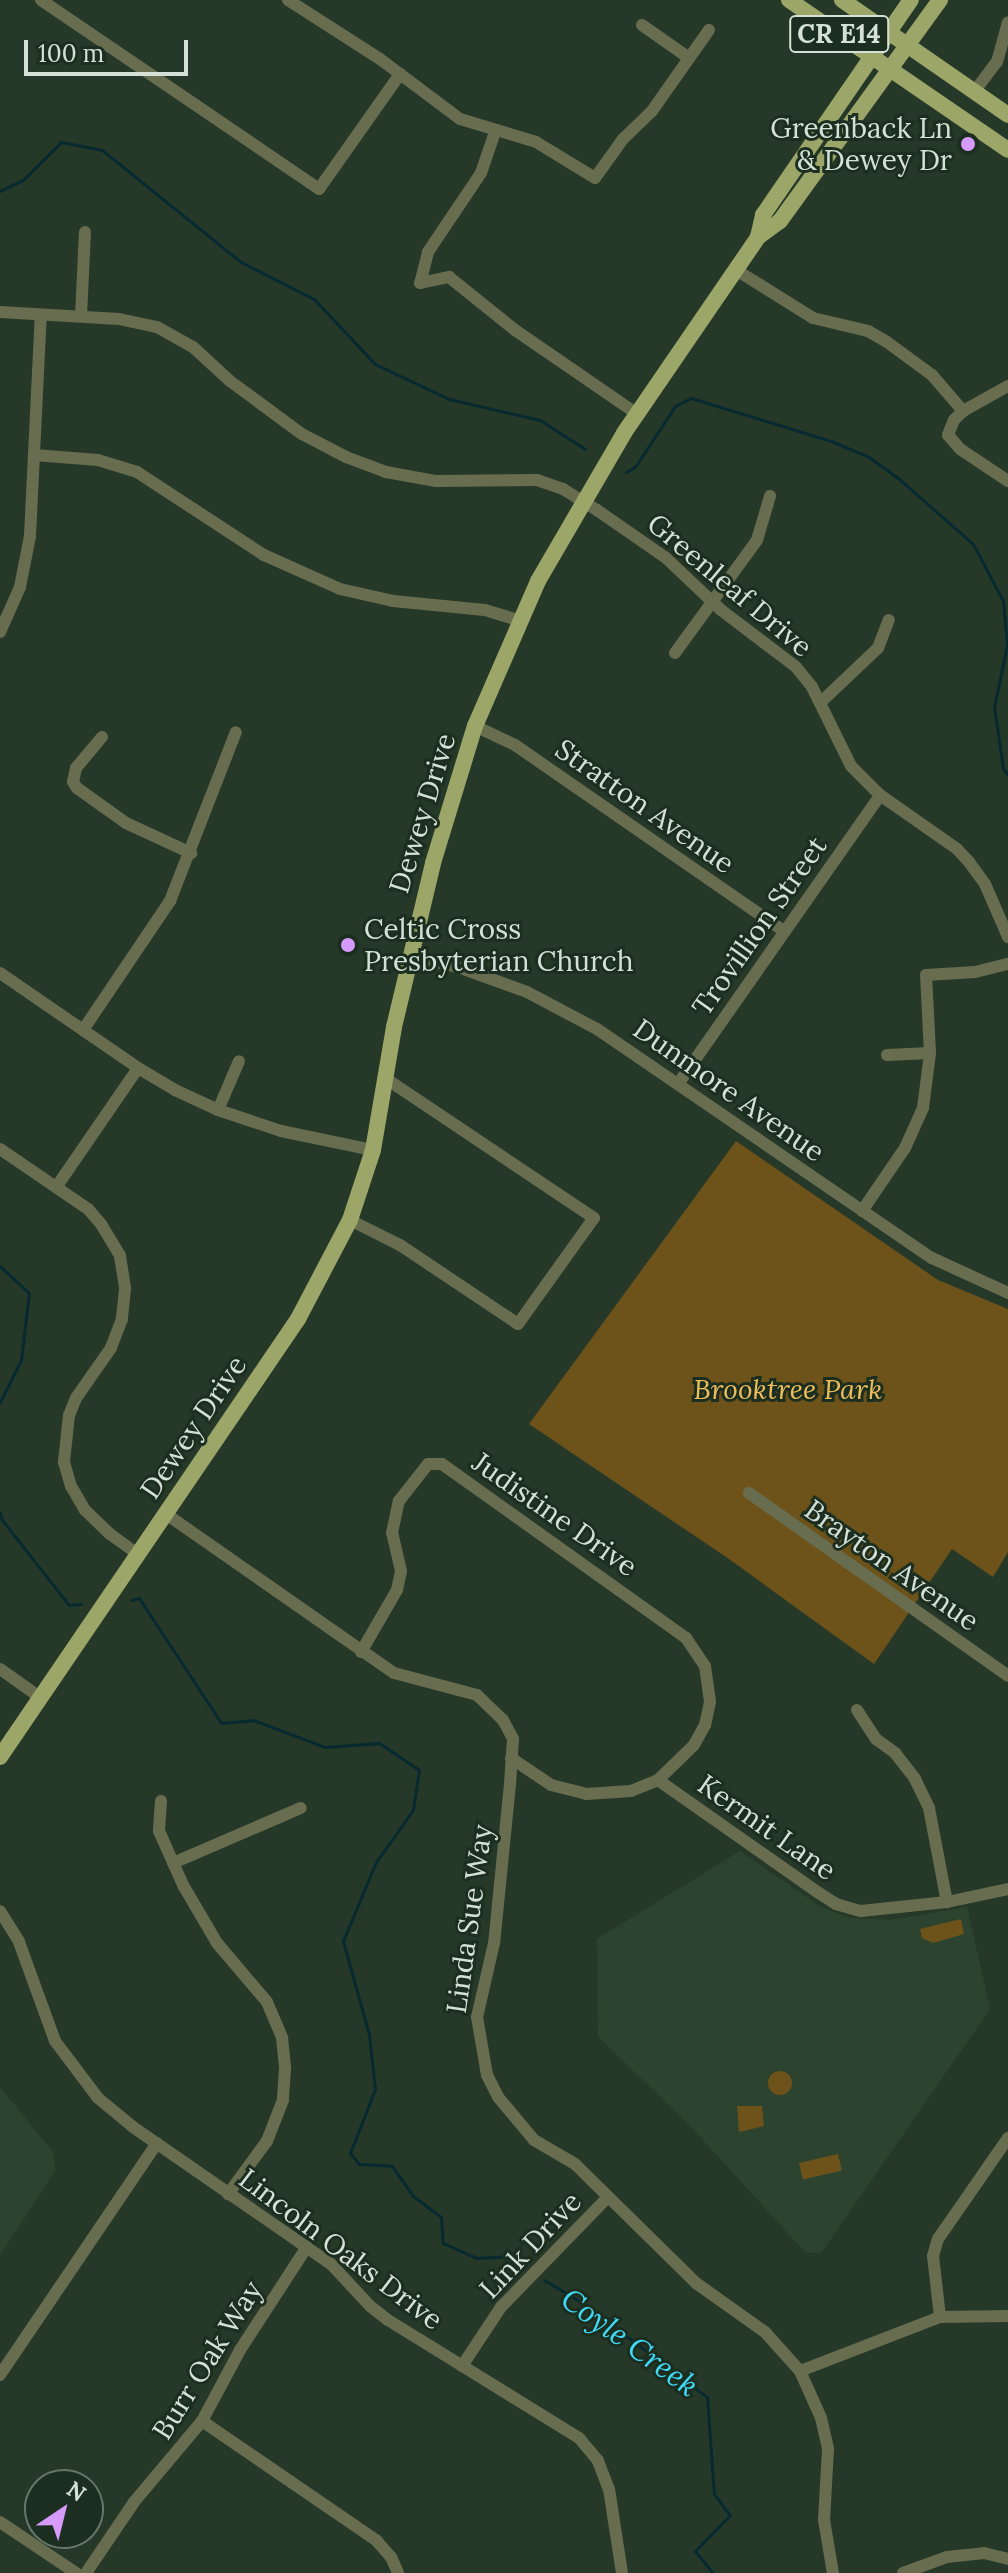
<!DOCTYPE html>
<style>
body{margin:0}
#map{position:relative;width:1008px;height:2573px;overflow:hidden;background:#263929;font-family:Lora,serif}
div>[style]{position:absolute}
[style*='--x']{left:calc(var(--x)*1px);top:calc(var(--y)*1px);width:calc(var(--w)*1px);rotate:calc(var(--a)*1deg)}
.built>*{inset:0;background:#2c442f}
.green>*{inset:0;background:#6d531a;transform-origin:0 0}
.round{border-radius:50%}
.stream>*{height:3px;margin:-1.5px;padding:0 1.5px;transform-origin:1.5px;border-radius:1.5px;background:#072930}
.minor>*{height:12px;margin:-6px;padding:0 6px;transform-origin:6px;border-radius:6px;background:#686d50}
.major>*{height:16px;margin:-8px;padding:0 8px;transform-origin:8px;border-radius:8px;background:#9ca668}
.dots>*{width:22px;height:22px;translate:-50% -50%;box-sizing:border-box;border:4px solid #1c2e1f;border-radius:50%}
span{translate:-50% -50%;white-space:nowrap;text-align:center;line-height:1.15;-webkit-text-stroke:6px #1c2e1f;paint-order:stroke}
.shield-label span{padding:2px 6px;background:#1c2e1f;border:2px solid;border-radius:6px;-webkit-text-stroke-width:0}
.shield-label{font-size:26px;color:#d5e1d6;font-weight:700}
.poi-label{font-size:28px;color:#d5e1d6}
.right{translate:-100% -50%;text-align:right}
.left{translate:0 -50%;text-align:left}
.street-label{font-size:28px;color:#d5e1d6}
.park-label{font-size:28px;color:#edbd59;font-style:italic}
.water-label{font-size:30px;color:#40d9f7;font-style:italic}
.north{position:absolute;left:24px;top:2469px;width:80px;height:80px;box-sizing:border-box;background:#1c2e1f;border:2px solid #667668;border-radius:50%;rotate:35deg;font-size:22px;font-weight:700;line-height:32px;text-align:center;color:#d5e1d6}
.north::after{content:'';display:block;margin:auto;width:28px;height:36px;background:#d69bfa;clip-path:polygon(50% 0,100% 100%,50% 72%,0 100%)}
.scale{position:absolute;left:24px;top:40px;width:164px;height:36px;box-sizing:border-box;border:4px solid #d5e1d6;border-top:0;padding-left:10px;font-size:24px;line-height:28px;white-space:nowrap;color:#d5e1d6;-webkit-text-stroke:6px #1c2e1f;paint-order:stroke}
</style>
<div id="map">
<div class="built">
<i style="clip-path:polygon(740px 1851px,819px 1906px,849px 1918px,892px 1920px,967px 1907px,990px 2009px,821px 2253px,805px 2252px,693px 2129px,598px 2036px,597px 1939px)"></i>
<i style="clip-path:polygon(0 2087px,53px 2152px,55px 2171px,0 2255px)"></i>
</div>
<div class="green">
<i style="clip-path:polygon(736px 1141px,938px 1280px,1008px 1309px,1008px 1552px,993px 1577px,952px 1549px,874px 1664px,729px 1559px,529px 1424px)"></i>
<i style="clip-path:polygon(961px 1919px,964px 1934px,933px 1943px,922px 1938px,920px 1929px)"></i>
<i class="round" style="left:768px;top:2071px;width:24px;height:24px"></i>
<i style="clip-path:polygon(737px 2106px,762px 2106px,764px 2126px,739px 2132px)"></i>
<i style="left:838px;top:2154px;width:17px;height:40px;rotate:77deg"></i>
</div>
<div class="stream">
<i style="--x:0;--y:191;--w:25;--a:-26"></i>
<i style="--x:23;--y:180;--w:54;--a:-45"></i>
<i style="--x:61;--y:142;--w:42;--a:11"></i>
<i style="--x:102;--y:150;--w:179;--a:38.9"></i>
<i style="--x:241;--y:262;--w:82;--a:26.9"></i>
<i style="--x:314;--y:299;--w:89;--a:46.8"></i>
<i style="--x:375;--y:364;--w:82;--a:25.3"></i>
<i style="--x:449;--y:399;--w:93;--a:13"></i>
<i style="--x:540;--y:420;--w:54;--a:32.8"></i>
<i style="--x:626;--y:472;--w:10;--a:-29"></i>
<i style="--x:635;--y:467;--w:73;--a:-56.7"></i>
<i style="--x:675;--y:406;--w:18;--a:-27"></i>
<i style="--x:691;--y:398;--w:146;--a:17.1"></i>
<i style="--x:831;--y:441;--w:41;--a:22.8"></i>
<i style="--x:869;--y:457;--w:34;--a:36"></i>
<i style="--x:897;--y:477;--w:101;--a:41.4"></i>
<i style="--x:973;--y:544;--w:64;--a:62.2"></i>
<i style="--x:1003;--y:601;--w:44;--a:84.8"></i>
<i style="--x:1007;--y:645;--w:63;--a:101.8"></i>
<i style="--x:994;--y:707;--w:62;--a:81.6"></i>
<i style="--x:1003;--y:768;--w:9;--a:54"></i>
<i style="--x:0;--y:1266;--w:40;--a:43"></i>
<i style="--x:29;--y:1293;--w:67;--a:96.8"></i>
<i style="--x:21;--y:1360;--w:47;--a:116.6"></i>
<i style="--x:0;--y:1513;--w:7;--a:74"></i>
<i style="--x:2;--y:1520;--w:108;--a:51.8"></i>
<i style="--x:69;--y:1605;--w:12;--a:-5"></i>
<i style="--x:131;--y:1600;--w:8;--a:-14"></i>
<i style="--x:139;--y:1598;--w:149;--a:56.7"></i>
<i style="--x:221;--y:1723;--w:32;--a:-5"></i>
<i style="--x:253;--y:1720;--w:77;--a:20.6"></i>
<i style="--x:325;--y:1747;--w:54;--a:-4.2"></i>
<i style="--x:379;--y:1743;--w:48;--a:34"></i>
<i style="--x:419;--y:1770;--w:40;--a:98.5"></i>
<i style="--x:413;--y:1810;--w:64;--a:125.4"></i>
<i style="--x:376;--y:1862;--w:86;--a:112.7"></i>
<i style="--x:343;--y:1941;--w:98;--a:74.5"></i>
<i style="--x:369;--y:2035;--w:54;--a:83.7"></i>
<i style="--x:375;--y:2089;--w:69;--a:111.3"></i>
<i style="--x:350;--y:2153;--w:14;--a:51"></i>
<i style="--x:359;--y:2164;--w:33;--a:3"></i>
<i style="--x:392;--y:2166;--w:37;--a:55"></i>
<i style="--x:413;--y:2196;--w:35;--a:37"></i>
<i style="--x:441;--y:2217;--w:26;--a:86"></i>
<i style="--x:443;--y:2243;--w:36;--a:24"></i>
<i style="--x:476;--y:2258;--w:41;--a:-2.8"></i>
<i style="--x:517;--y:2256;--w:11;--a:41"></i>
<i style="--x:544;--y:2280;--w:43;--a:30.7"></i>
<i style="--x:581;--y:2302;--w:158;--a:37"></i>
<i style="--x:707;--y:2397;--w:97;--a:85.9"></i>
<i style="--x:714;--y:2494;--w:26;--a:53"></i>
<i style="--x:730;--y:2515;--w:50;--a:134.2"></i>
<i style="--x:695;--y:2551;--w:28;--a:51"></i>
</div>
<div class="minor">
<i style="--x:41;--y:0;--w:336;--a:34.2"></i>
<i style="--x:319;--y:189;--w:141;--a:-54.8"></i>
<i style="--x:288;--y:0;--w:109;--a:32.7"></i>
<i style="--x:380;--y:59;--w:100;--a:36.9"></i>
<i style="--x:460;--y:119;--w:79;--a:16.8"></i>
<i style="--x:536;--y:142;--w:69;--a:31.4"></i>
<i style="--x:595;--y:178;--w:48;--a:-54.3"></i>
<i style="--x:623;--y:139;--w:40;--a:-44"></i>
<i style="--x:652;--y:111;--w:99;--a:-54.9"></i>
<i style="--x:642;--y:25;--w:57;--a:35.1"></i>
<i style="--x:974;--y:92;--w:38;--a:-53"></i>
<i style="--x:997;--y:62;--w:41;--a:-74.6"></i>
<i style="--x:495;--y:132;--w:43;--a:108.9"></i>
<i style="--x:481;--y:173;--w:95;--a:123.9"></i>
<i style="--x:428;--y:252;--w:32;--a:104"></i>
<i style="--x:420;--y:283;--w:30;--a:-12"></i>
<i style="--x:449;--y:277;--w:85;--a:38.8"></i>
<i style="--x:515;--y:330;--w:148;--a:34.5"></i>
<i style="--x:736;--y:270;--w:91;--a:31.9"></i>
<i style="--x:813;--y:318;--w:57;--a:13.3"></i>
<i style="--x:868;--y:331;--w:22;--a:30"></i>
<i style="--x:887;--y:342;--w:56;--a:36.3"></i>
<i style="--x:932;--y:375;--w:48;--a:49.3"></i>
<i style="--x:0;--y:312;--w:119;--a:3.4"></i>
<i style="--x:119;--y:319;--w:39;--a:12"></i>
<i style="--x:157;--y:327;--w:41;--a:29.1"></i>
<i style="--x:193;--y:347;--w:50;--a:42.6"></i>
<i style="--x:230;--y:381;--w:89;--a:36.4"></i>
<i style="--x:302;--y:434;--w:50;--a:27.6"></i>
<i style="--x:346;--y:457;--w:43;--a:20.6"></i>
<i style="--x:386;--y:472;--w:51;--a:10.2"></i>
<i style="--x:436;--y:481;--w:101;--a:-0.6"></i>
<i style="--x:537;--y:480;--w:28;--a:19"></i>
<i style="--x:563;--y:489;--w:40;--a:32"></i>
<i style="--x:597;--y:510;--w:84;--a:34.8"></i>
<i style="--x:666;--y:558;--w:76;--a:43.4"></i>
<i style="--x:721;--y:610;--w:94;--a:37.2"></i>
<i style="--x:796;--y:667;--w:26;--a:51"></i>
<i style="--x:812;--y:687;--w:88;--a:63.7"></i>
<i style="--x:851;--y:766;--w:41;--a:45"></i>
<i style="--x:880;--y:795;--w:94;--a:35"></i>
<i style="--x:957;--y:849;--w:18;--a:47"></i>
<i style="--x:969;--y:862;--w:27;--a:54"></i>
<i style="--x:985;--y:884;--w:58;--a:66.5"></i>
<i style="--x:81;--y:316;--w:84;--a:-87.3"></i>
<i style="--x:1008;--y:386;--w:51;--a:150.9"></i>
<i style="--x:963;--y:411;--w:13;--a:135"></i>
<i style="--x:954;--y:420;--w:16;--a:112"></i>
<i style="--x:948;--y:435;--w:18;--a:49"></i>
<i style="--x:960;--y:449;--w:58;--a:33.7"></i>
<i style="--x:34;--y:455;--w:64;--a:4.5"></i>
<i style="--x:98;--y:460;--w:41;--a:17.1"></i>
<i style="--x:137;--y:472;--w:152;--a:33.2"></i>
<i style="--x:264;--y:555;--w:83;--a:24.1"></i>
<i style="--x:340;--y:589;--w:54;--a:12.8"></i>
<i style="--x:393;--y:601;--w:92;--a:5.6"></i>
<i style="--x:485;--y:610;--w:37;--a:17"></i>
<i style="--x:0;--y:632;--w:49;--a:-66"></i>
<i style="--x:20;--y:587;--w:52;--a:-78.9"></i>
<i style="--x:30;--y:536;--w:221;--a:-87.2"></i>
<i style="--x:675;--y:653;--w:140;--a:-54"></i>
<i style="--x:757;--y:540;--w:46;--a:-73.5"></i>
<i style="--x:820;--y:703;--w:80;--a:-43.5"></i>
<i style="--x:878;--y:648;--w:30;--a:-69"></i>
<i style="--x:475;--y:726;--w:44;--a:25.4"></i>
<i style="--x:515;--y:745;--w:327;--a:34.7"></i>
<i style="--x:102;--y:737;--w:40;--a:130"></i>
<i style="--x:76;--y:768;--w:14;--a:102"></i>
<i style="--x:73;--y:782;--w:7;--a:56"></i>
<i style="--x:77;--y:788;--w:60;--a:35.5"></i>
<i style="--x:126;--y:823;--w:72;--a:24.8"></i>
<i style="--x:409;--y:955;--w:54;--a:14"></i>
<i style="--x:461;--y:968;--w:70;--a:20"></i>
<i style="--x:527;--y:992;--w:79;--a:27.9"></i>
<i style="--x:597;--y:1029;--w:406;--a:34.4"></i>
<i style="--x:932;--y:1258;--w:84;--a:24.7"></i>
<i style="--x:0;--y:973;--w:168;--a:34.5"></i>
<i style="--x:138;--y:1068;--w:43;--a:30.7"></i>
<i style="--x:175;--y:1090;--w:47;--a:24.9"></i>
<i style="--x:218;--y:1110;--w:66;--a:18.4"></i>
<i style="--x:281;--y:1131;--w:94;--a:11.7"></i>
<i style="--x:83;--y:1030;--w:156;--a:-56"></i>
<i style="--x:170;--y:901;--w:181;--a:-68.7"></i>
<i style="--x:887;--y:1055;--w:43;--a:-2.7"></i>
<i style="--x:678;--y:1084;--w:353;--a:-55"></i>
<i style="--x:218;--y:1110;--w:53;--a:-66.8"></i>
<i style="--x:0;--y:1149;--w:107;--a:34.3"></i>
<i style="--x:88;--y:1209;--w:20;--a:49"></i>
<i style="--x:101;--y:1224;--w:37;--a:59"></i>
<i style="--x:120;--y:1256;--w:33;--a:81"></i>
<i style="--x:125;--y:1289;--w:30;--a:96"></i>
<i style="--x:122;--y:1319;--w:31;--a:111"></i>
<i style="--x:111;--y:1348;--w:61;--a:125"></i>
<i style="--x:76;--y:1398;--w:18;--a:112"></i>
<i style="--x:69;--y:1415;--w:47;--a:96.1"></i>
<i style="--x:64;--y:1462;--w:25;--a:74"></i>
<i style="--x:71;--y:1486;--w:28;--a:60"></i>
<i style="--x:85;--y:1510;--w:35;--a:44"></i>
<i style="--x:110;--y:1534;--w:34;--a:36"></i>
<i style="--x:57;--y:1186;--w:143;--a:-55.5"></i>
<i style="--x:862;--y:1211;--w:76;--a:-55.7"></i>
<i style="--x:905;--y:1148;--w:44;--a:-65.8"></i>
<i style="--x:923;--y:1108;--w:55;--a:-82.7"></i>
<i style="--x:930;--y:1053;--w:78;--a:-92.9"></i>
<i style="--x:926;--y:975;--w:49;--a:-3.5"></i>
<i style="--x:975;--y:972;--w:34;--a:-14"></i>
<i style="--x:350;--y:1220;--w:56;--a:26.6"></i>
<i style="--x:400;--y:1245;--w:142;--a:33.8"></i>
<i style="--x:518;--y:1324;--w:130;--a:-54.4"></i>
<i style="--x:594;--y:1218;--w:252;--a:-146.2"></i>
<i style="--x:749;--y:1493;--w:317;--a:35.2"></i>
<i style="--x:166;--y:1514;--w:278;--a:34.9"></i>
<i style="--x:394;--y:1673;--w:86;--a:14.8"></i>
<i style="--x:477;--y:1695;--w:36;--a:44"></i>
<i style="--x:503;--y:1720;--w:21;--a:62"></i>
<i style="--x:513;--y:1739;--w:45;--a:93.8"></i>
<i style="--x:510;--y:1784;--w:160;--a:95.7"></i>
<i style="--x:494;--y:1943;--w:76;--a:102.9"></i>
<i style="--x:477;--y:2017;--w:59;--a:80.2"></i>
<i style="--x:487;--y:2075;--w:25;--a:63"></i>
<i style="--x:498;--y:2097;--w:56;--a:50.1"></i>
<i style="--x:534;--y:2140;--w:48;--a:30.3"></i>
<i style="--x:575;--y:2164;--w:170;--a:44.5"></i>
<i style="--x:696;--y:2283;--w:85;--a:35.4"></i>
<i style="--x:765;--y:2332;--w:52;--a:48.1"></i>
<i style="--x:800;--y:2371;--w:51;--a:65.9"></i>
<i style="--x:821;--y:2418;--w:32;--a:77"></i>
<i style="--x:828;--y:2449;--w:71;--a:93.2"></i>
<i style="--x:824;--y:2520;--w:54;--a:80.4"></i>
<i style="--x:361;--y:1652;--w:72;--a:-59.9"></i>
<i style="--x:397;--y:1590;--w:19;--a:-78"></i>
<i style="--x:401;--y:1571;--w:39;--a:-103"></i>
<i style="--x:392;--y:1533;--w:33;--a:-78"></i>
<i style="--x:399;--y:1501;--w:47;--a:-51.9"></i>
<i style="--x:428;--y:1464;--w:14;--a:0"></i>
<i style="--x:442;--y:1464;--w:300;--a:35.5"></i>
<i style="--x:686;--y:1638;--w:34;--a:56"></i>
<i style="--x:705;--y:1666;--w:36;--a:82"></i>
<i style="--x:710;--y:1702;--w:24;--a:102"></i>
<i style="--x:705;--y:1725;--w:23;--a:119"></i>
<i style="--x:694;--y:1745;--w:50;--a:135.8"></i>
<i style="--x:0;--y:1669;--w:50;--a:35.3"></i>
<i style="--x:857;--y:1710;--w:35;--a:57"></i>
<i style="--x:876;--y:1739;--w:24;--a:36"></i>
<i style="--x:895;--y:1753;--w:33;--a:52"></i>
<i style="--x:915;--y:1779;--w:32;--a:64"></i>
<i style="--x:929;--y:1808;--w:96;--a:79.2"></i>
<i style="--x:511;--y:1758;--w:48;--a:34"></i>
<i style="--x:551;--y:1785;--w:36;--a:14"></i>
<i style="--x:586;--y:1794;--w:45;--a:-3.8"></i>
<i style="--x:631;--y:1791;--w:29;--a:-22"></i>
<i style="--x:658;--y:1780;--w:197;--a:35.1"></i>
<i style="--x:819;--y:1893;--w:20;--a:33"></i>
<i style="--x:836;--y:1904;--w:26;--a:16"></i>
<i style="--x:861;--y:1911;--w:86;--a:-6"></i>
<i style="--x:947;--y:1902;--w:62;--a:-12"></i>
<i style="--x:161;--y:1801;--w:30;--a:94"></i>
<i style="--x:159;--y:1831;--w:59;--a:66"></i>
<i style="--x:183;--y:1885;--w:67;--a:59.6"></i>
<i style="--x:217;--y:1943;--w:77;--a:49.7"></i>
<i style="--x:267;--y:2002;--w:39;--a:67"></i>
<i style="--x:282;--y:2038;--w:31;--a:84"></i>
<i style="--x:285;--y:2069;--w:31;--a:94"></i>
<i style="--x:283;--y:2100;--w:44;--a:111.3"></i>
<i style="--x:267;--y:2141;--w:66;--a:126.3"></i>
<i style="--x:173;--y:1863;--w:139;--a:-23.3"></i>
<i style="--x:0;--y:1911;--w:36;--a:58"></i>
<i style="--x:19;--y:1942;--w:105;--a:70"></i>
<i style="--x:55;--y:2041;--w:71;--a:53"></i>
<i style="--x:98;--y:2098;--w:45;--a:39.6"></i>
<i style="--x:133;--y:2127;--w:241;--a:34.7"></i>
<i style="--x:331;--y:2264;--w:57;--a:47.1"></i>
<i style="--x:370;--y:2306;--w:23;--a:38"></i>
<i style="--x:388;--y:2320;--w:225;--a:31.7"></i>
<i style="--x:579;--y:2438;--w:30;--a:50"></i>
<i style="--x:598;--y:2461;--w:30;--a:69"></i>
<i style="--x:609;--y:2489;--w:85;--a:81.2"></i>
<i style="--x:940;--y:2317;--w:61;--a:-96.5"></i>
<i style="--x:933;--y:2256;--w:18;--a:-74"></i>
<i style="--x:938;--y:2239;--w:123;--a:-55.3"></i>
<i style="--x:462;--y:2366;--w:71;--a:-56.5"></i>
<i style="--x:501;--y:2307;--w:153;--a:-45.8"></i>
<i style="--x:800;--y:2371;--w:150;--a:-21.1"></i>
<i style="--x:940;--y:2317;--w:68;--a:-0.8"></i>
<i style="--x:0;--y:2375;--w:280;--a:-55.9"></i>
<i style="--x:202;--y:2421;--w:211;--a:34.4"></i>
<i style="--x:376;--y:2540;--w:23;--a:49"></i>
<i style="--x:391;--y:2557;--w:17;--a:66"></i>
<i style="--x:0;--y:2522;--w:92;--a:33.9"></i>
<i style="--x:86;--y:2573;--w:86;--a:-55.9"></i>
<i style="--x:134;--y:2502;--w:106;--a:-50"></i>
<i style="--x:202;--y:2421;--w:81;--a:-61.8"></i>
<i style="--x:240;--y:2350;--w:123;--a:-57"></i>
<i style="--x:903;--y:2573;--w:47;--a:-20"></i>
<i style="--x:947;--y:2557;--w:37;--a:-6"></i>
<i style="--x:984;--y:2553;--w:25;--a:14"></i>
</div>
<div class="major">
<i style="--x:789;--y:0;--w:265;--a:34.4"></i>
<i style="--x:842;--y:0;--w:202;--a:34.7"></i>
<i style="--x:758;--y:237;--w:23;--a:-77"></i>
<i style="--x:763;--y:215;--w:261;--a:-55.5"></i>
<i style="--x:0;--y:1757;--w:530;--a:-55.77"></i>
<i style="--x:298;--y:1319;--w:112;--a:-62.3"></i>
<i style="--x:350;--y:1220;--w:74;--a:-71.8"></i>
<i style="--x:373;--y:1150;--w:125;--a:-80.3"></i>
<i style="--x:394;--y:1027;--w:169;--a:-76.6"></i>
<i style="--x:433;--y:863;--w:143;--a:-73"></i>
<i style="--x:475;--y:726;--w:158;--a:-66.5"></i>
<i style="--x:538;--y:581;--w:171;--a:-59.8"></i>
<i style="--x:624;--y:433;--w:237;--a:-55.6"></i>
<i style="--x:758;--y:237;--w:27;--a:-36"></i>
<i style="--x:780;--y:221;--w:273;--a:-54.1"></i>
</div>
<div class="dots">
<i style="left:968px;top:144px;background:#d69bfa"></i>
<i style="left:348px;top:945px;background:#d69bfa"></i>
</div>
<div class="shield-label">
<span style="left:839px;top:34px">CR E14</span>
</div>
<div class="poi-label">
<span class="right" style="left:952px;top:144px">Greenback Ln<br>&amp; Dewey Dr</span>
<span class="left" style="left:364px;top:945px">Celtic Cross<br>Presbyterian Church</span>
</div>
<div class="street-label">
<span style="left:730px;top:585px;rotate:40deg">Greenleaf Drive</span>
<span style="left:645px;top:806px;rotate:35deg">Stratton Avenue</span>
<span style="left:422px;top:813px;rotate:-73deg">Dewey Drive</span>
<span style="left:759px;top:926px;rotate:-55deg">Trovillion Street</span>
<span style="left:729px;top:1090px;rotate:35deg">Dunmore Avenue</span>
<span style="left:193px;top:1427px;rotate:-56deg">Dewey Drive</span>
<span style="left:555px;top:1514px;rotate:35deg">Judistine Drive</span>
<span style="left:892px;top:1565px;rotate:35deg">Brayton Avenue</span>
<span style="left:767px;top:1827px;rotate:35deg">Kermit Lane</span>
<span style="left:469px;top:1919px;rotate:-82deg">Linda Sue Way</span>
<span style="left:530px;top:2245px;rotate:-47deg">Link Drive</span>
<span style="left:341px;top:2249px;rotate:37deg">Lincoln Oaks Drive</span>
<span style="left:207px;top:2360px;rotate:-58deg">Burr Oak Way</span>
</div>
<div class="park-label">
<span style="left:788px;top:1389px">Brooktree Park</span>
</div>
<div class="water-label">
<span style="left:630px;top:2342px;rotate:36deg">Coyle Creek</span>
</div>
<div class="north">N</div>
<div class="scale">100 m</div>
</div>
